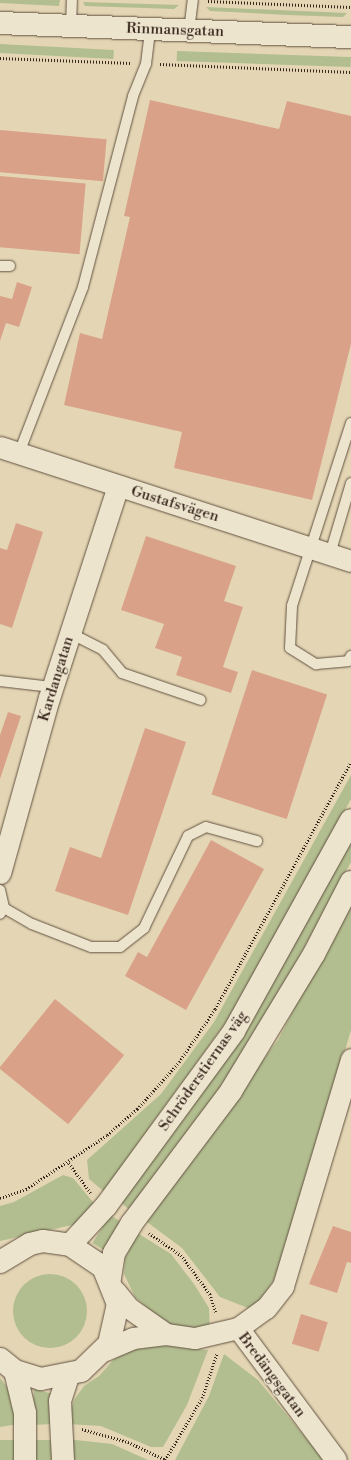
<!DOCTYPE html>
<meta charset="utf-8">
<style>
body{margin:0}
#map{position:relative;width:351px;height:1460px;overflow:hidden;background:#e4d6b4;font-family:"Libre Bodoni",serif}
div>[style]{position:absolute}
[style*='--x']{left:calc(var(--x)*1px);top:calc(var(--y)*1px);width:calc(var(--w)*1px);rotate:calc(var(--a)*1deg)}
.green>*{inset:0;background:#b2be8f;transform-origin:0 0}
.round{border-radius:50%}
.building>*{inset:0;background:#d9a288;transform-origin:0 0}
.path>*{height:2.5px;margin-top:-1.25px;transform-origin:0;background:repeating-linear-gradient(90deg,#37251b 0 1px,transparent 0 3px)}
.roads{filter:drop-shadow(0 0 1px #625141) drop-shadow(0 0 1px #625141)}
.lane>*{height:10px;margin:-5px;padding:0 5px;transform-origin:5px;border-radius:5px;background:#ede4ce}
.street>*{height:21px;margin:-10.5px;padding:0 10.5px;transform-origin:10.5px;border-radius:10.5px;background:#ede4ce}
.secondary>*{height:22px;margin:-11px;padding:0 11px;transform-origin:11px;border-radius:11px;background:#ede4ce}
span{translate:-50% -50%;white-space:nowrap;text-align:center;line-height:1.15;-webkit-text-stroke:3px #ede4ce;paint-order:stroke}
.street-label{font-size:15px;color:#37251b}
</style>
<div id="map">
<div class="green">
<i style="clip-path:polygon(0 0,60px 0,59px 6px,0 3px)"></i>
<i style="clip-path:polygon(83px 2px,179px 5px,174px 9px,114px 7px,85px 6px)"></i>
<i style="clip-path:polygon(206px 7px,347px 13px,343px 17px,288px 15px,210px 11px)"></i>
<i style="left:0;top:44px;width:114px;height:9px;rotate:3deg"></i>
<i style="left:177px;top:51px;width:174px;height:10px;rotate:2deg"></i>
<i style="clip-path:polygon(351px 775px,351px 799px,234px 1011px,138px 1143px,107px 1194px,89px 1179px,87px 1160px,161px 1094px,214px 1022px)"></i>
<i style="clip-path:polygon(351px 838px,351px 862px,245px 1056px,131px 1211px,119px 1201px)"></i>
<i style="clip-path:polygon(351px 899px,351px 1030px,280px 1271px,253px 1310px,220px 1297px,182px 1248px,143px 1219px,278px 1040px)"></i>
<i style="clip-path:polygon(63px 1175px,73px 1178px,97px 1207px,81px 1223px,0 1241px,0 1206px,14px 1202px)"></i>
<i style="left:110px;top:1215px;width:15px;height:33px;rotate:32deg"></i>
<i style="clip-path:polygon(136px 1232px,171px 1254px,194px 1284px,209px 1308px,210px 1333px,165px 1323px,135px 1297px,124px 1274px,125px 1259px)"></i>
<i class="round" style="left:13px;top:1274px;width:74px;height:74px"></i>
<i style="clip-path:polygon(161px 1345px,208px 1350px,187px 1405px,163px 1447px,151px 1447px,101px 1426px,67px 1424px,74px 1400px,84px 1386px,99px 1376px,116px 1357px,135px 1346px)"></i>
<i style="clip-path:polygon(224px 1354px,258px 1380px,324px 1460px,175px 1460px,209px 1396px)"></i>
<i style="clip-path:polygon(0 1378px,10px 1391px,18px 1424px,0 1427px)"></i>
<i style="clip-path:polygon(34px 1389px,53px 1394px,53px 1424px,32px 1425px)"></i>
<i style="clip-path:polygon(67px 1439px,112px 1444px,148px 1460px,69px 1460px)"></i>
<i style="left:0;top:1440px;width:17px;height:20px"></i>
<i style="left:32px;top:1440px;width:20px;height:20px"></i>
</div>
<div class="building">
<i style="clip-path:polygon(150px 100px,279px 129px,287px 101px,351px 116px,351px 344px,312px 500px,174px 468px,182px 432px,64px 405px,80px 333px,102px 339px,130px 217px,124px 216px)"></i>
<i style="left:0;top:130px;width:107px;height:42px;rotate:5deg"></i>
<i style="left:0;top:176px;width:86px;height:71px;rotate:5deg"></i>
<i style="clip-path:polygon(17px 282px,32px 287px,19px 327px,6px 323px,0 341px,0 296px,12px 299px)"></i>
<i style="clip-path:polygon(16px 523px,43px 532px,12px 628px,0 624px,0 548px,7px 550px)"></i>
<i style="clip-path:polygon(146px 536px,236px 566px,224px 601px,243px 607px,223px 667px,238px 672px,231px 693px,176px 675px,182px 657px,155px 648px,164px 624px,121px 610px)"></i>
<i style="left:252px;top:670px;width:79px;height:131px;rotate:18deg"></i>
<i style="clip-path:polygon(8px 712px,21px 716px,0 779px,0 735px)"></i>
<i style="clip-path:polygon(145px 728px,186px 742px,128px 915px,55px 891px,70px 847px,101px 858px)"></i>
<i style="clip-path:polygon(211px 840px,264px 869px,186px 1010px,125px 976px,138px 952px,147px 957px)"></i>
<i style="left:55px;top:999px;width:89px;height:89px;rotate:39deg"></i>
<i style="clip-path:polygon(333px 1226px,351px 1232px,351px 1263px,347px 1262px,337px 1293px,309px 1284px)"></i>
<i style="left:301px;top:1314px;width:28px;height:31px;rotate:17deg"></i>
</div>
<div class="path">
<i style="--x:208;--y:1;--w:143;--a:2.4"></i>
<i style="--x:0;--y:58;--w:131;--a:2.2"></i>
<i style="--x:160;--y:64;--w:191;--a:2.4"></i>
<i style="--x:69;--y:1163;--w:37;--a:54"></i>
<i style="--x:0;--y:1198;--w:28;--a:-19"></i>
<i style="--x:26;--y:1189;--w:97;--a:-33.7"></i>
<i style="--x:107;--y:1135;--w:40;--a:-41"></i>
<i style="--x:137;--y:1109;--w:63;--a:-48.2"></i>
<i style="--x:179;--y:1062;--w:64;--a:-55.8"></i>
<i style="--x:215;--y:1009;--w:282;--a:-61.2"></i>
<i style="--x:149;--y:1233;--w:39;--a:35"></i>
<i style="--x:181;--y:1255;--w:49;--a:53.4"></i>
<i style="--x:210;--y:1294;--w:19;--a:72"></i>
<i style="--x:82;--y:1429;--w:48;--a:15.8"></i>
<i style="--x:128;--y:1442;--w:42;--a:25.3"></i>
<i style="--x:165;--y:1460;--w:72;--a:-59.2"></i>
<i style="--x:202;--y:1398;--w:47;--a:-71.6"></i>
</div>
<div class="roads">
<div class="lane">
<i style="--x:71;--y:26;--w:26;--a:-88"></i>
<i style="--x:189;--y:31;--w:31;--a:-83"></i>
<i style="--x:0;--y:266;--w:10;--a:0"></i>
<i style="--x:351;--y:423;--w:192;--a:107.9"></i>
<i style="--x:292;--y:606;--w:42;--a:92.7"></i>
<i style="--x:290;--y:648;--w:31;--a:32"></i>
<i style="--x:316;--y:664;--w:32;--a:-5"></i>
<i style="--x:348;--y:661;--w:6;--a:-59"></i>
<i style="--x:19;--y:453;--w:178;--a:-68.9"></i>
<i style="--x:83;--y:287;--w:197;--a:-75.3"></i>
<i style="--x:133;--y:96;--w:35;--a:-68"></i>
<i style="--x:146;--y:64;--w:35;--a:-83"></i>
<i style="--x:330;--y:554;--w:74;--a:-73.5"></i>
<i style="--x:70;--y:633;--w:37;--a:27"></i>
<i style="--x:103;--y:650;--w:30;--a:50"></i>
<i style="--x:122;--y:673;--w:83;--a:18.9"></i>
<i style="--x:0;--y:681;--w:52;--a:6.6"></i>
<i style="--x:0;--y:890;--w:18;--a:77"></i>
<i style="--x:4;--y:908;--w:7;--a:124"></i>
<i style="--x:4;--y:908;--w:32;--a:30"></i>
<i style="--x:32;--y:924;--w:63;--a:21.3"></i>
<i style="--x:91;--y:947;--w:29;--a:0"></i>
<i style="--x:120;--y:947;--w:31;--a:-38"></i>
<i style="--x:144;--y:928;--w:102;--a:-64.4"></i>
<i style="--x:188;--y:836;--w:20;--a:-27"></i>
<i style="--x:206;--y:827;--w:53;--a:15.4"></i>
</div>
<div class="street">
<i style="--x:0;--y:447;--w:369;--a:18"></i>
<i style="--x:0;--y:873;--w:182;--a:-74.4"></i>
<i style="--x:49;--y:698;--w:223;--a:-72"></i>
<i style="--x:115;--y:1291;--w:22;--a:51"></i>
<i style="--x:129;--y:1308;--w:45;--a:35.1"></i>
<i style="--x:238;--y:1328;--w:34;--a:-36"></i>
<i style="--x:266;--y:1308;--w:28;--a:-52"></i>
<i style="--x:283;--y:1286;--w:237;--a:-73.3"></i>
<i style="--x:105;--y:1350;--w:30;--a:-23"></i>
<i style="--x:133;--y:1338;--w:33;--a:-7"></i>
<i style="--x:166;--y:1334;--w:29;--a:8"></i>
<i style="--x:195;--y:1338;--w:44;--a:-13.1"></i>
<i style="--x:238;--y:1328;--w:164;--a:53.4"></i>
</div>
<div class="secondary">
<i style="--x:0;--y:23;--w:351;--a:2.3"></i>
<i style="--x:70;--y:1245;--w:53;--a:-47.3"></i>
<i style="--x:106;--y:1206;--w:217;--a:-53.8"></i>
<i style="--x:234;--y:1031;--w:241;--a:-61"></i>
<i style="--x:0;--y:1262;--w:35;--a:-31"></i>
<i style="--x:30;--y:1244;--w:13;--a:-13"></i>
<i style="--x:43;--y:1241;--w:27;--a:8"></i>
<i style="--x:70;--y:1245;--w:40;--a:34"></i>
<i style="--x:103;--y:1267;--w:40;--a:68"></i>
<i style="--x:118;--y:1304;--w:41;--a:102.7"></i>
<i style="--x:109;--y:1344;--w:39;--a:136"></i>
<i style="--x:81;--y:1371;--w:41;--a:168.7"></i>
<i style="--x:41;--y:1379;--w:27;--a:-163"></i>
<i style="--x:15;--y:1371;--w:19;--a:-141"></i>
<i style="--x:110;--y:1278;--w:25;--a:-81"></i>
<i style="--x:114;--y:1253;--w:35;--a:-59"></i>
<i style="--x:132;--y:1223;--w:165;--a:-53.1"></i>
<i style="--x:231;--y:1091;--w:160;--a:-58.8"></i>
<i style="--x:314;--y:954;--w:81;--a:-62.8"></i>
<i style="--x:15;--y:1371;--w:43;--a:76.6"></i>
<i style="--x:25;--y:1413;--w:47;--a:90"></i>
<i style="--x:63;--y:1460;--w:59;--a:-92.9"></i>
<i style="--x:60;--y:1401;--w:25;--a:-72"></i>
</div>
</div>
<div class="street-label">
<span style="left:175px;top:30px;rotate:2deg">Rinmansgatan</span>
<span style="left:175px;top:504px;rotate:17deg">Gustafsvägen</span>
<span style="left:56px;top:679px;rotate:-73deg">Kardangatan</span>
<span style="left:203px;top:1071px;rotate:-55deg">Schröderstiernas väg</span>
<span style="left:272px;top:1375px;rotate:53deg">Bredängsgatan</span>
</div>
</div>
